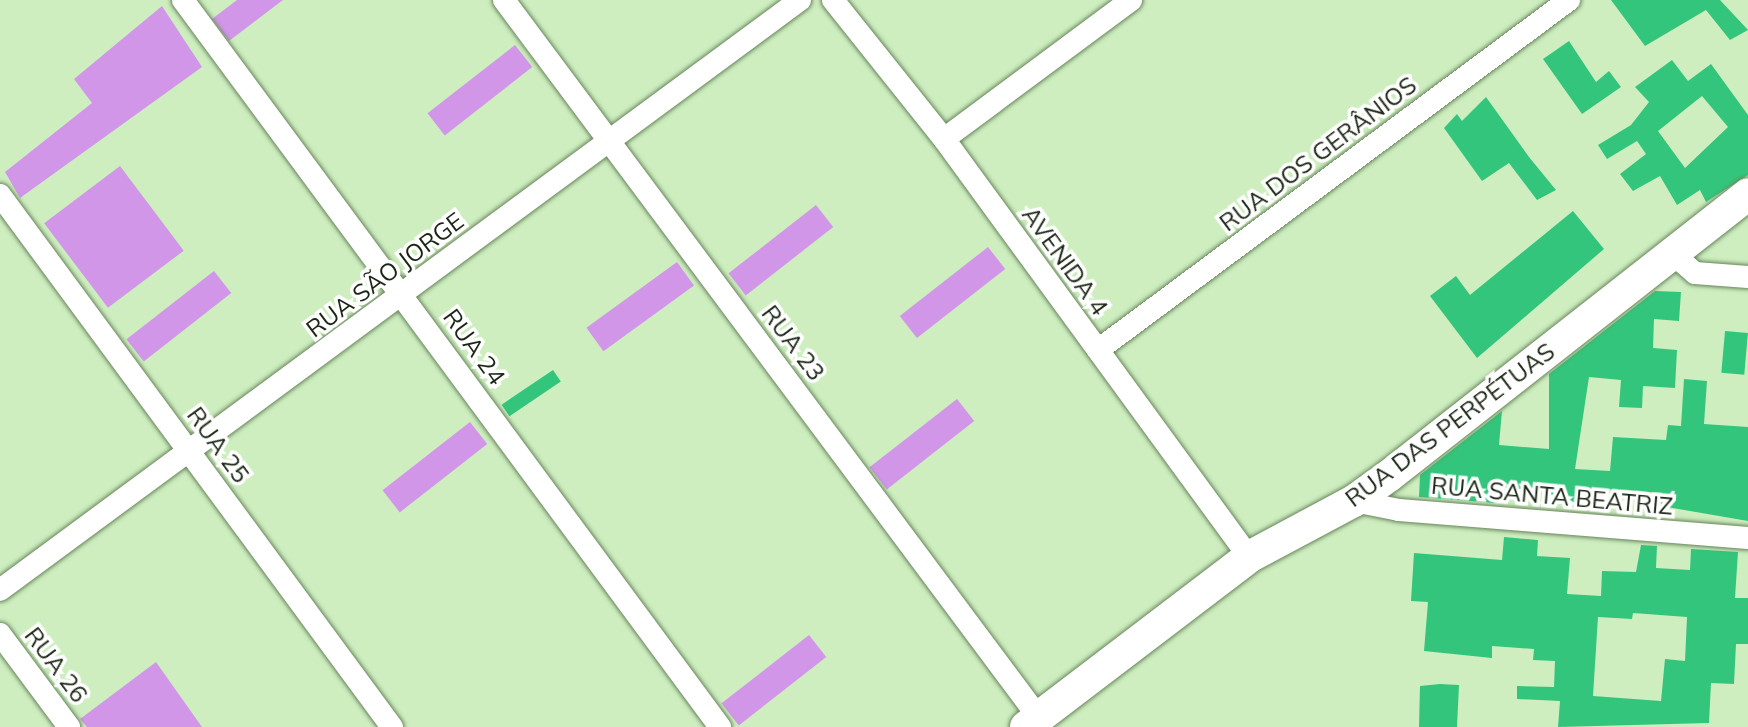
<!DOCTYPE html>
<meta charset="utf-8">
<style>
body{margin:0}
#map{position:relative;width:1748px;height:727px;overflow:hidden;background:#ceeec0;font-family:Mulish,sans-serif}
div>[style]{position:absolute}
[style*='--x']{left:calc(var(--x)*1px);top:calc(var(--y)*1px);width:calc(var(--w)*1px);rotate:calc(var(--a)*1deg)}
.green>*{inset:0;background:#d296e9;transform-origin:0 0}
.building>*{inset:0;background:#34c57c;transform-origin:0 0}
.roads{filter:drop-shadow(0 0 2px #68855b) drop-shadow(0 0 2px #68855b)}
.street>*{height:22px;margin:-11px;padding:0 11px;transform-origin:11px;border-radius:11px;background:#fff}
.secondary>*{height:32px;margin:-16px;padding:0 16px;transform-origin:16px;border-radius:16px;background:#fff}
span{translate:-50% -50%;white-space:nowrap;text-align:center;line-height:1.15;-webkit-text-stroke:7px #fff;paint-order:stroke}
.street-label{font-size:24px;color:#1a2614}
</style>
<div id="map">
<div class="green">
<i style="clip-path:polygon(237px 0,283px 0,229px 41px,212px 19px)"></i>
<i style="clip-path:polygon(162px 6px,202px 67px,20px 198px,5px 172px,92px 103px,74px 79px)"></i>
<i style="left:515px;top:45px;width:28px;height:111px;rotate:52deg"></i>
<i style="left:120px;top:166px;width:106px;height:95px;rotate:53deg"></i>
<i style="left:816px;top:205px;width:28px;height:111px;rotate:52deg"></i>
<i style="left:988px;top:247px;width:28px;height:112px;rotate:52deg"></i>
<i style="left:677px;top:262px;width:29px;height:112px;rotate:54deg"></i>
<i style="left:214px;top:271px;width:28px;height:111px;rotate:52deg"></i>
<i style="left:957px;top:399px;width:28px;height:111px;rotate:52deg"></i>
<i style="left:470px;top:422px;width:28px;height:111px;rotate:52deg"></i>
<i style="left:809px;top:635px;width:28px;height:111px;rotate:52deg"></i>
<i style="clip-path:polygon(156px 662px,202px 727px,87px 727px,80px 719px)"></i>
</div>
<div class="building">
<i style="clip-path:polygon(1611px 0,1720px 0,1748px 30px,1730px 40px,1706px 10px,1645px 46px)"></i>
<i style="clip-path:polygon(1569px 41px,1596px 82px,1609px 71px,1621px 87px,1582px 114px,1543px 59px)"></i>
<i style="clip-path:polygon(evenodd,1672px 60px,1688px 81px,1711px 64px,1748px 115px,1748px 175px,1706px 202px,1700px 190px,1677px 205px,1660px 176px,1633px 191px,1620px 174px,1646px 154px,1637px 141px,1607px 159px,1598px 145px,1631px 125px,1649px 102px,1635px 87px,1672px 60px,1702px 96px,1728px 127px,1685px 168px,1658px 131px,1702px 96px)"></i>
<i style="clip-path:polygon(1486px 97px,1529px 157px,1556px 190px,1537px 200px,1509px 163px,1482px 181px,1444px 128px,1457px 114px,1462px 121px)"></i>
<i style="clip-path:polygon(1573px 211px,1604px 249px,1477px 358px,1430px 296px,1456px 276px,1470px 295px)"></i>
<i style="clip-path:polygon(1655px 291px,1681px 292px,1679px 321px,1654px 319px,1653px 348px,1677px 350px,1675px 388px,1643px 386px,1642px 408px,1619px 407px,1621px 380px,1589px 377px,1575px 469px,1610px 471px,1613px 437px,1666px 440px,1668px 425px,1681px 426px,1684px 379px,1707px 381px,1704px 424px,1748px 427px,1748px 521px,1661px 506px,1662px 493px,1606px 489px,1605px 507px,1546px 499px,1546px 491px,1496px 487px,1495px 503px,1419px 497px,1420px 475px,1502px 411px,1499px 445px,1549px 449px,1549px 374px)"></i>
<i style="left:1725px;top:331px;width:23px;height:42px;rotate:5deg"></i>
<i style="left:553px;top:370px;width:14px;height:62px;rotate:56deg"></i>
<i style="clip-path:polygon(evenodd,1504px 537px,1538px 540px,1537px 556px,1570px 558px,1567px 594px,1601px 596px,1602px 571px,1636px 572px,1641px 545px,1657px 546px,1656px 568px,1690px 570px,1691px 549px,1738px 552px,1735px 598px,1748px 598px,1748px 644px,1736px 644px,1734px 684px,1711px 683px,1709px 723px,1558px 727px,1560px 701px,1517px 699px,1517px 686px,1554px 687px,1555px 661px,1533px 660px,1534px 649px,1492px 646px,1492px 658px,1424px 651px,1428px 602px,1411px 601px,1414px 553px,1502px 560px,1504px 537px,1633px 613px,1687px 617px,1685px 661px,1665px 659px,1661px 701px,1593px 696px,1598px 617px,1632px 619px,1633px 613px)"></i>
<i style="clip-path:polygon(1440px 684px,1459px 685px,1457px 727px,1419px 727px,1420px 686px)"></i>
</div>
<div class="roads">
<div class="street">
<i style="--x:183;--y:0;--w:904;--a:53.55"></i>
<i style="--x:504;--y:0;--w:895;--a:53.31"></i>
<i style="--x:833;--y:0;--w:178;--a:51.4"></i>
<i style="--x:944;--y:139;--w:517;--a:53.88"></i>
<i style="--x:944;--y:139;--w:233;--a:-36.6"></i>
<i style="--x:0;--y:195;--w:661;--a:53.62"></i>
<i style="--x:1673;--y:254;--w:29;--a:41"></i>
<i style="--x:1695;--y:273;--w:53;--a:4.3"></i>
<i style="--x:1098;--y:350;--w:587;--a:-36.62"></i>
<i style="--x:1354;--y:501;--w:46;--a:11.3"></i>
<i style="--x:1399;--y:510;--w:350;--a:4.6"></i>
<i style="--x:0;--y:590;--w:994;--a:-36.41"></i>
<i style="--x:0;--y:634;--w:116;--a:53.4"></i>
</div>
<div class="secondary">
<i style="--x:1026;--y:727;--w:280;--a:-37.3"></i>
<i style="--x:1249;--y:557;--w:119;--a:-28.1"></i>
<i style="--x:1354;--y:501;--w:44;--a:-35.8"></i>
<i style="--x:1390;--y:475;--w:455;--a:-38.1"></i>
</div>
</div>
<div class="street-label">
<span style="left:1318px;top:154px;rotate:-37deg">RUA DOS GERÂNIOS</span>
<span style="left:1065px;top:261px;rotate:54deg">AVENIDA 4</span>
<span style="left:385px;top:275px;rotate:-37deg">RUA SÃO JORGE</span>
<span style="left:793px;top:343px;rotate:53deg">RUA 23</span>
<span style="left:474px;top:347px;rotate:54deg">RUA 24</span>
<span style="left:1450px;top:425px;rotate:-37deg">RUA DAS PERPÉTUAS</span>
<span style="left:218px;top:445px;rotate:54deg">RUA 25</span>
<span style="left:1552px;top:496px;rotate:5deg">RUA SANTA BEATRIZ</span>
<span style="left:56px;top:665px;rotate:53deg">RUA 26</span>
</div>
</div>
